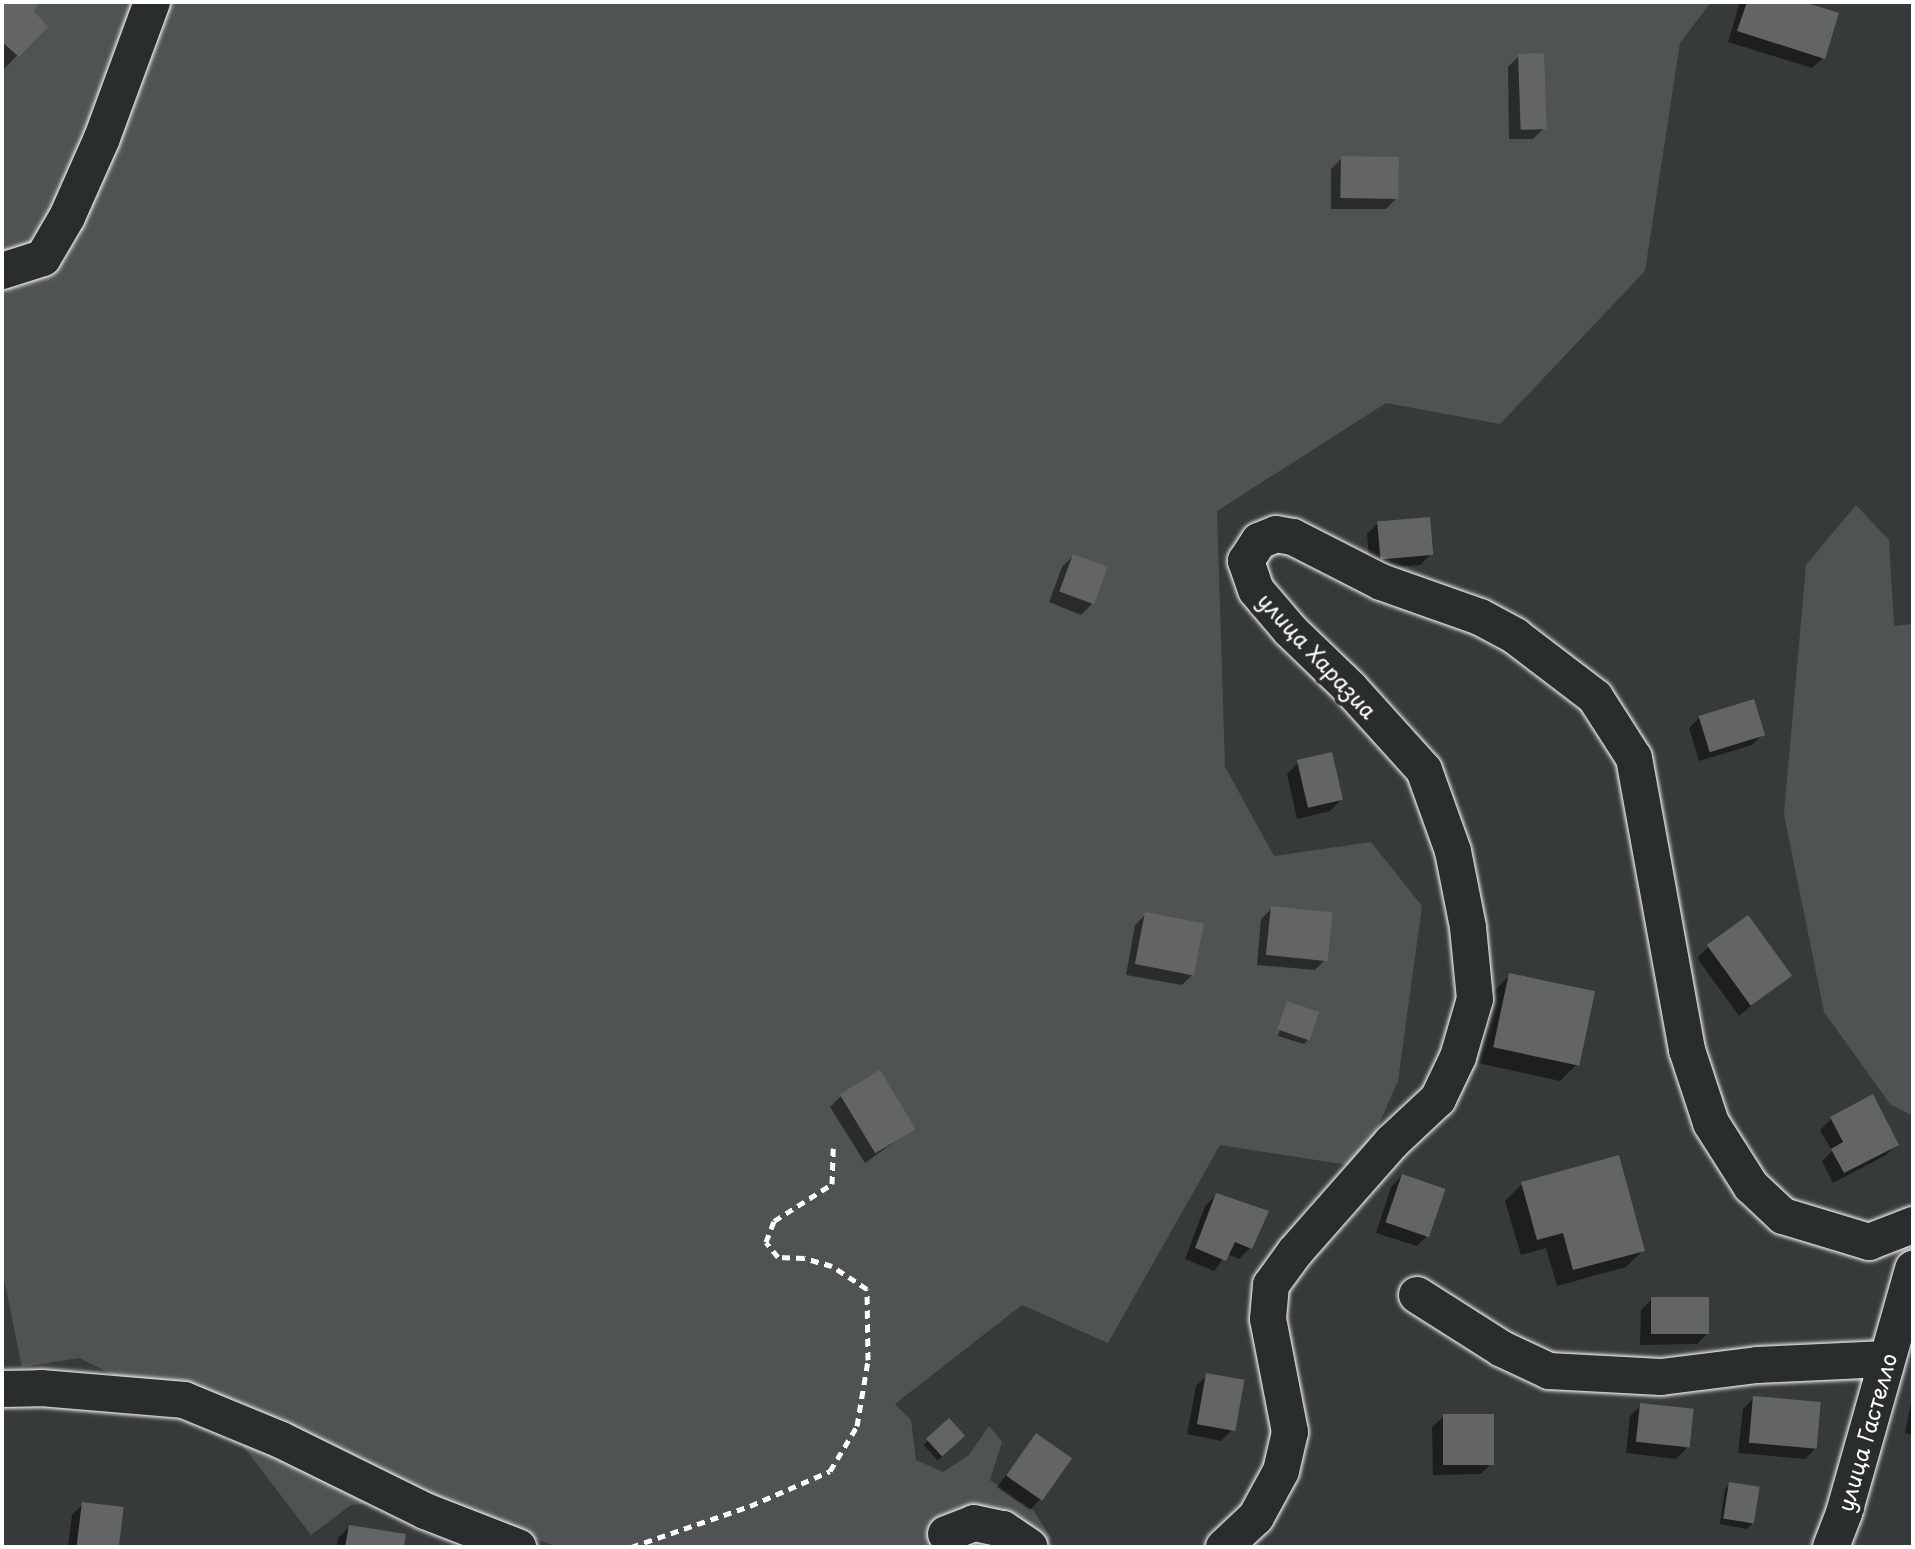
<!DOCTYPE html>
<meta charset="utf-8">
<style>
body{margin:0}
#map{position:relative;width:1915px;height:1549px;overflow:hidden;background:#373a3b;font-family:"Playpen Sans",sans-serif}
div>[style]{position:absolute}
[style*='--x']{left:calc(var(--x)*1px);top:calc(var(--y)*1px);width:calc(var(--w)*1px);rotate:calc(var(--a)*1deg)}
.green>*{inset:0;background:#505354}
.shadow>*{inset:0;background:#0007;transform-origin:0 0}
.building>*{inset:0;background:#636465;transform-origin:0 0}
.path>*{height:5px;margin-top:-2.5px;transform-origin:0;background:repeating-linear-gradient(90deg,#fff 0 8px,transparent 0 14px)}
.roads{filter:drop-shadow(0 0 2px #fff) drop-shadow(0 0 2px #fff)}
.minor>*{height:36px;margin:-18px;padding:0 18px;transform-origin:18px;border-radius:18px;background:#2a2d2e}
span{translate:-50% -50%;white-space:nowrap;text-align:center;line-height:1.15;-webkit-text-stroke:8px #2a2d2e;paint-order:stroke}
.street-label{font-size:22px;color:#fff}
.frame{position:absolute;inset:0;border:4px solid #fff;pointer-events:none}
</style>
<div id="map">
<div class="green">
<i style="clip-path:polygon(2px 2px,1711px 2px,1680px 43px,1645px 271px,1500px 424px,1386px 403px,1217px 511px,1225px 767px,1274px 856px,1371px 842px,1422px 906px,1398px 1081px,1360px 1167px,1220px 1145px,1108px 1343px,1022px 1305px,895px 1404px,911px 1420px,916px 1460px,943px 1472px,969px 1455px,989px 1426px,1002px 1442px,990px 1480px,1033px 1510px,1051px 1538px,1046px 1547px,557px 1547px,433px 1498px,351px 1505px,311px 1535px,234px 1434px,79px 1358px,22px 1367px,2px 1270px)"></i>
<i style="clip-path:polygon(1856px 505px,1889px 540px,1894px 626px,1913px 624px,1913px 1116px,1890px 1104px,1824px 1012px,1784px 814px,1806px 565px)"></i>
</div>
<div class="shadow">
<i style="clip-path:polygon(2px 2px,36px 2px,32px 11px,45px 27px,2px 71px)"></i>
<i style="clip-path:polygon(1740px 2px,1797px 2px,1823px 58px,1812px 68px,1728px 42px)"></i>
<i style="clip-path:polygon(1519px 56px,1544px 128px,1533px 139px,1509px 139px,1508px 67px)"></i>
<i style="clip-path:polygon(1342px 158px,1397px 198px,1386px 209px,1331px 209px,1331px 169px)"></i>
<i style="clip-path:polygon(1378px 523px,1431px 554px,1420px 565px,1370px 569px,1367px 534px)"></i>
<i style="clip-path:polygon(1073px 556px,1092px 604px,1081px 615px,1049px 602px,1062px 567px)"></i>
<i style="clip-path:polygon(1700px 717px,1763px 734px,1752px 745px,1699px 761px,1689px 728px)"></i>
<i style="clip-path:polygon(1298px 763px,1341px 800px,1330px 811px,1297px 819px,1287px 774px)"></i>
<i style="clip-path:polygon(1272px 908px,1326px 959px,1315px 970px,1257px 965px,1261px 919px)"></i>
<i style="clip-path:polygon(1146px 914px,1193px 974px,1182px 985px,1126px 975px,1135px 925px)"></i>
<i style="clip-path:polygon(1708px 947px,1789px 975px,1739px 1016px,1697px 958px)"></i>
<i style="clip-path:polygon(1510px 975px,1577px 1064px,1560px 1081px,1478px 1063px,1493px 992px)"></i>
<i style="clip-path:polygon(1287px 1004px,1309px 1039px,1304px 1044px,1278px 1036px)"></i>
<i style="clip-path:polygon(841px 1096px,914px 1128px,865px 1163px,830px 1107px)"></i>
<i style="clip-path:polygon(1872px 1097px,1897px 1144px,1886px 1155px,1833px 1183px,1822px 1161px,1832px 1151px,1820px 1130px,1831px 1119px)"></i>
<i style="clip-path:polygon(1402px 1176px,1428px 1235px,1417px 1246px,1376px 1233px,1391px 1187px)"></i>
<i style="clip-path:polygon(1522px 1184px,1643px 1250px,1626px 1267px,1557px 1286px,1546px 1248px,1521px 1255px,1505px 1201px)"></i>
<i style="clip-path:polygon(1216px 1195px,1250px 1248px,1239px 1259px,1227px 1254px,1214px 1271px,1185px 1259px,1205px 1206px)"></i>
<i style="clip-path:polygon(1652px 1299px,1708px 1333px,1697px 1344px,1640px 1345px,1641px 1310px)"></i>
<i style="clip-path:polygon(1207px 1375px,1232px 1430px,1221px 1441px,1187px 1434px,1196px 1386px)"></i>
<i style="clip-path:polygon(1913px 1392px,1913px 1435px,1905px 1433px)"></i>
<i style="clip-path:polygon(1754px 1398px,1816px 1448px,1805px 1459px,1738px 1453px,1743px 1409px)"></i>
<i style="clip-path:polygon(1641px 1405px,1687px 1448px,1676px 1459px,1626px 1453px,1630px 1416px)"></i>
<i style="clip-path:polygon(1444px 1416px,1492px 1463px,1481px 1474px,1433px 1475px,1432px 1427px)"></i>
<i style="left:949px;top:1421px;width:21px;height:35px;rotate:47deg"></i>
<i style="clip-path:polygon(1037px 1435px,1041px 1499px,1030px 1510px,997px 1487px)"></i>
<i style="clip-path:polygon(1730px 1484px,1752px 1524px,1747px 1529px,1720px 1524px,1725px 1489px)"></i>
<i style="clip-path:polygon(83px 1504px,117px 1547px,68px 1547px,72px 1515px)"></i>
<i style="clip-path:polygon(349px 1527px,402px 1547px,337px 1547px,338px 1538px)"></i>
</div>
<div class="building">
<i style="clip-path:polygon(2px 2px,39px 2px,34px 11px,48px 27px,19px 57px,2px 42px)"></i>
<i style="clip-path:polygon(1747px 2px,1804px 2px,1839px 13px,1825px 59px,1737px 31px)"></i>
<i style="left:1544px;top:53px;width:76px;height:26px;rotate:88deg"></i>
<i style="left:1341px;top:156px;width:58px;height:42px;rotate:1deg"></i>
<i style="left:1430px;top:517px;width:38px;height:53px;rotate:85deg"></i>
<i style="left:1073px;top:554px;width:37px;height:40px;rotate:20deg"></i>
<i style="left:1754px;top:699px;width:38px;height:58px;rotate:73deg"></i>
<i style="left:1332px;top:752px;width:49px;height:36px;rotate:77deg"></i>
<i style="left:1271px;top:906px;width:62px;height:49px;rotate:6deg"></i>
<i style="left:1145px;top:912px;width:60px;height:53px;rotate:11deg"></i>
<i style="left:1748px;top:915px;width:75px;height:51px;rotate:54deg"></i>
<i style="left:1509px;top:973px;width:88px;height:76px;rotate:12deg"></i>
<i style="left:1287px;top:1001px;width:34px;height:30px;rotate:19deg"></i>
<i style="left:880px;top:1070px;width:69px;height:47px;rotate:59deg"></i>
<i style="clip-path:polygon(1873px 1094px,1899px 1145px,1844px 1173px,1831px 1149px,1843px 1142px,1830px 1117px)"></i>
<i style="clip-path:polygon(1619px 1155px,1645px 1251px,1573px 1270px,1563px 1233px,1537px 1240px,1521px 1182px)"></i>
<i style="left:1402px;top:1174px;width:46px;height:51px;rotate:19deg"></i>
<i style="clip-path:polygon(1216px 1193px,1269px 1211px,1252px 1249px,1235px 1242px,1226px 1261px,1195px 1248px)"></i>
<i style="left:1651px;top:1297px;width:58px;height:37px"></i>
<i style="left:1206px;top:1373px;width:39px;height:52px;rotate:10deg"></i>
<i style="left:1753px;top:1396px;width:68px;height:47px;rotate:5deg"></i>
<i style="left:1640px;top:1403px;width:54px;height:39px;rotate:6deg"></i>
<i style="left:1443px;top:1414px;width:51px;height:51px"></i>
<i style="left:949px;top:1418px;width:24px;height:31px;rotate:48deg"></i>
<i style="left:1036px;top:1433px;width:44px;height:52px;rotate:35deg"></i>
<i style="left:1729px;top:1482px;width:31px;height:37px;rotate:9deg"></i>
<i style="left:82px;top:1502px;width:42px;height:45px;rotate:7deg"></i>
<i style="clip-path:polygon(349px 1525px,406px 1534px,404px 1547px,345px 1547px)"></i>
</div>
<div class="path">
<i style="--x:631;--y:1547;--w:126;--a:-19"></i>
<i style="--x:750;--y:1506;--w:87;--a:-23.6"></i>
<i style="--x:830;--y:1471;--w:52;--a:-59"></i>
<i style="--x:857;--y:1426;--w:67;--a:-80.5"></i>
<i style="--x:868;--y:1360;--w:71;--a:-90.8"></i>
<i style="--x:867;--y:1289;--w:42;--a:-146.7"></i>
<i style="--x:832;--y:1266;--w:29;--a:-164"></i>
<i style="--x:804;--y:1258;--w:26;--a:-178"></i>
<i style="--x:778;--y:1257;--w:19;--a:-129"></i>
<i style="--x:766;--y:1242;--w:22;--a:-69"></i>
<i style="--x:774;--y:1221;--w:69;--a:-32.5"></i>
<i style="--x:832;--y:1184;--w:36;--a:-88"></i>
</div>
<div class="roads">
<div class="minor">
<i style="--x:2;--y:271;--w:43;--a:-17.6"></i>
<i style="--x:43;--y:258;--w:48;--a:-59.7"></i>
<i style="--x:67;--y:217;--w:86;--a:-66.1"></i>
<i style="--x:102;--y:138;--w:145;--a:-69.8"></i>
<i style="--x:1417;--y:1295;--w:101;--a:32.4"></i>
<i style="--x:1502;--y:1349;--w:52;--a:25.1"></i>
<i style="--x:1549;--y:1371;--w:112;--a:3.1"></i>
<i style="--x:1661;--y:1377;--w:97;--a:-7.1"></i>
<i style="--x:1757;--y:1365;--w:129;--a:-2.7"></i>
<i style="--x:2;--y:1389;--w:39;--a:-1"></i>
<i style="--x:41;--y:1388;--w:144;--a:4.8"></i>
<i style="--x:184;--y:1400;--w:105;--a:22.4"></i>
<i style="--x:281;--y:1440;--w:161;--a:26.2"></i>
<i style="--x:425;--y:1511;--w:100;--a:21.2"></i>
<i style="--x:946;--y:1534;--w:30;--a:-21"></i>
<i style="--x:974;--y:1523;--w:30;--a:12"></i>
<i style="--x:1003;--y:1529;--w:32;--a:34"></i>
<i style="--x:1224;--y:1547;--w:44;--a:-43.2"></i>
<i style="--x:1256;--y:1517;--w:52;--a:-61.5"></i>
<i style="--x:1281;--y:1471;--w:40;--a:-77"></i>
<i style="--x:1290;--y:1432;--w:115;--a:-101"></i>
<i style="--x:1268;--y:1319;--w:34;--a:-85"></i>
<i style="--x:1271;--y:1285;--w:41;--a:-54"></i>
<i style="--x:1295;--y:1252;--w:147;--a:-48.6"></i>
<i style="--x:1392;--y:1142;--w:63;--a:-43.1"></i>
<i style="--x:1438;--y:1099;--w:47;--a:-64.5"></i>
<i style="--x:1458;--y:1057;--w:60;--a:-73.7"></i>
<i style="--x:1475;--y:999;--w:72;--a:-95.6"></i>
<i style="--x:1468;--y:927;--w:77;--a:-101.2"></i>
<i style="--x:1453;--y:851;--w:86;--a:-109.7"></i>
<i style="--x:1424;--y:770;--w:110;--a:-132.1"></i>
<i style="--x:1350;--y:688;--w:83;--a:-136"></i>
<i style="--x:1290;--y:630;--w:52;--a:-130.4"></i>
<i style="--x:1256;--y:590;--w:31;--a:-109"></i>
<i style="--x:1246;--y:561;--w:24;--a:-57"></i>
<i style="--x:1259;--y:541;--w:18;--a:-22"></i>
<i style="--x:1276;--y:534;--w:17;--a:10"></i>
<i style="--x:1293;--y:537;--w:99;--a:27.1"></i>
<i style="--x:1381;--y:582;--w:105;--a:19.5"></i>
<i style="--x:1480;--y:617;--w:40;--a:28"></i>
<i style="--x:1515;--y:636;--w:101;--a:37.3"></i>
<i style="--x:1595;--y:697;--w:72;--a:57.4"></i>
<i style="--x:1634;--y:758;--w:297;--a:79.7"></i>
<i style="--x:1687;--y:1050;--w:77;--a:71.8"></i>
<i style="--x:1711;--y:1123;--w:75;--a:57.6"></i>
<i style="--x:1751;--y:1186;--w:44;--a:43.2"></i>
<i style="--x:1783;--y:1216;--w:90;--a:16.8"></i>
<i style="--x:1869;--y:1242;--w:47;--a:-21.1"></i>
<i style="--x:1831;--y:1547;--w:36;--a:-69"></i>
<i style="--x:1844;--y:1513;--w:254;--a:-74.2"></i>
</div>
</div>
<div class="street-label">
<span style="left:1318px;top:655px;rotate:47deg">улица Харазиа</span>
<span style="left:1866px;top:1432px;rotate:-74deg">улица Гастелло</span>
</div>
<div class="frame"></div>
</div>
